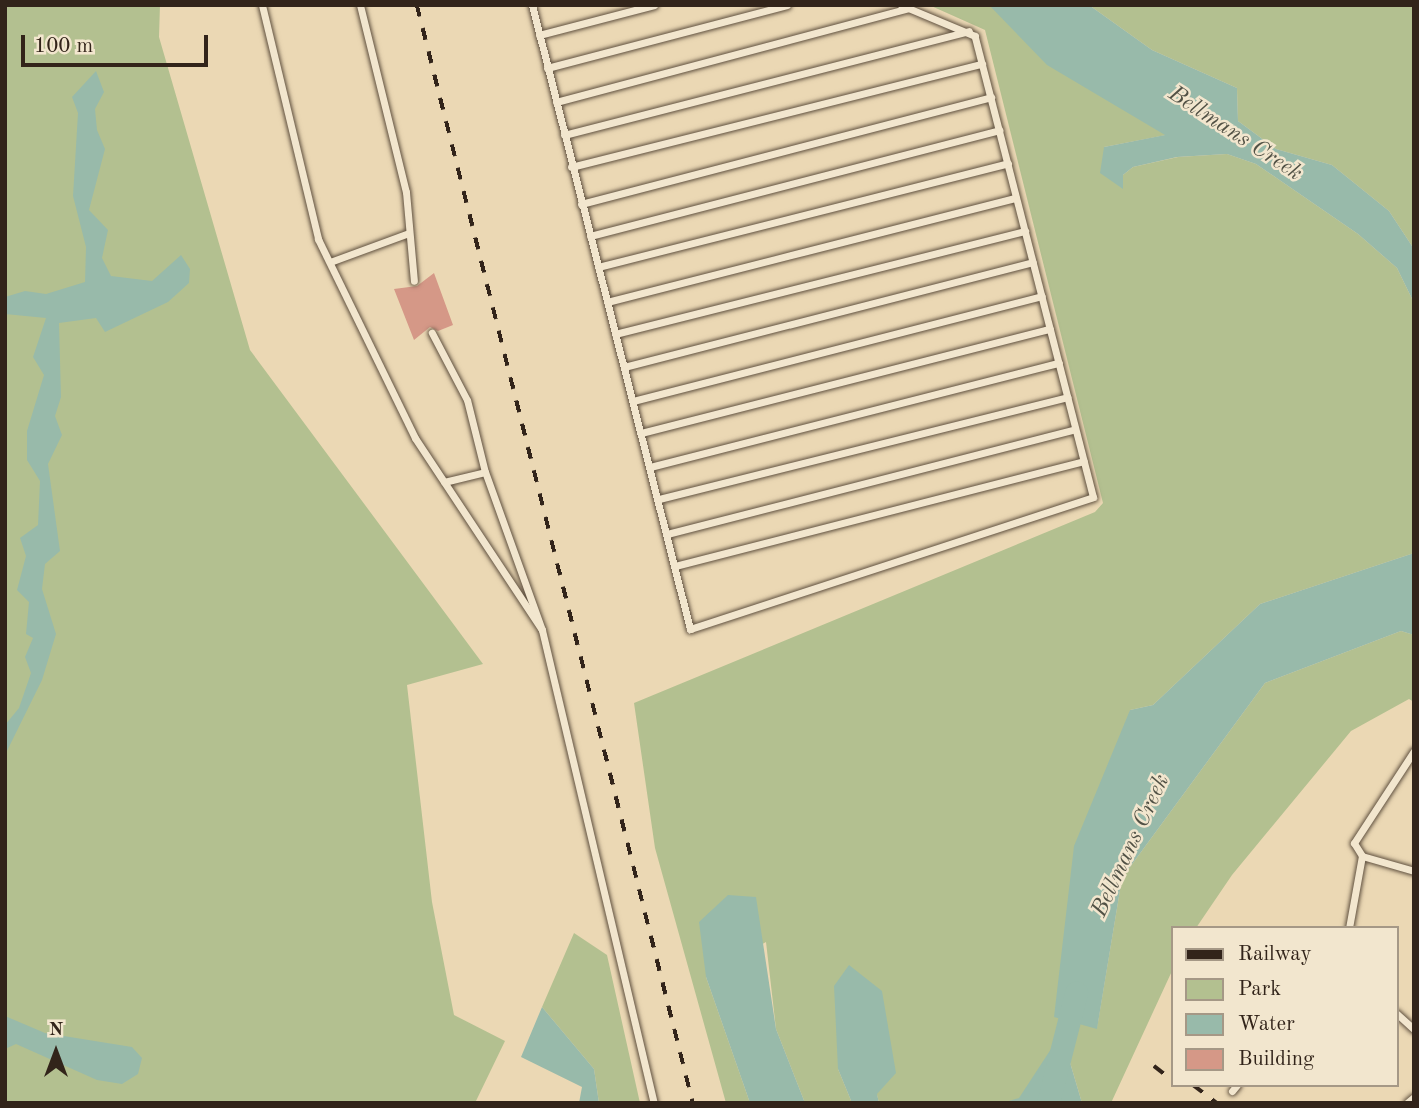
<!DOCTYPE html>
<style>
body{margin:0}
#map{position:relative;width:1419px;height:1108px;overflow:hidden;background:#ebd8b4;font-family:"Old Standard TT",serif}
div>[style]{position:absolute}
[style*='--x']{left:calc(var(--x)*1px);top:calc(var(--y)*1px);width:calc(var(--w)*1px);rotate:calc(var(--a)*1deg)}
.green>*{inset:0;background:#b3c090}
.water>*{inset:0;background:#98baaa}
.river>*{height:23px;margin:-11.5px;padding:0 11.5px;transform-origin:11.5px;border-radius:11.5px;background:#98baaa}
.building>*{inset:0;background:#d59887}
.roads{filter:drop-shadow(0 0 2px #605140) drop-shadow(0 0 2px #605140)}
.service>*{height:7px;margin:-3.5px;padding:0 3.5px;transform-origin:3.5px;border-radius:3.5px;background:#f2e6ce}
.rail>*{height:3.5px;margin-top:-1.75px;transform-origin:0;background:repeating-linear-gradient(90deg,#32241a 0 12px,transparent 0 24px)}
span{translate:-50% -50%;white-space:nowrap;text-align:center;line-height:1.15;-webkit-text-stroke:5px #f2e6ce;paint-order:stroke}
.water-label{font-size:23px;color:#515145;font-style:italic}
.frame{position:absolute;inset:0;border:7px solid #32241a;pointer-events:none}
.legend{position:absolute;left:1171px;top:926px;width:228px;height:161px;box-sizing:border-box;background:#f2e6ce;border:2px solid #a59886;margin:0;padding:9px 12px;list-style:none;font-size:21px;color:#32241a}
.legend li{display:flex;align-items:center;gap:14px;height:35px}
.legend b{width:35px;border:2px solid #a59886}
.north{position:absolute;left:21px;top:1017px;width:70px;height:70px;-webkit-text-stroke:5px #f2e6ce;paint-order:stroke;rotate:0deg;font-size:19px;font-weight:700;line-height:28px;text-align:center;color:#32241a}
.north::after{content:'';display:block;margin:auto;width:24px;height:32px;background:#32241a;clip-path:polygon(50% 0,100% 100%,50% 72%,0 100%)}
.scale{position:absolute;left:21px;top:35px;width:187px;height:32px;box-sizing:border-box;border:4px solid #32241a;border-top:0;padding-left:9px;font-size:21px;line-height:24px;white-space:nowrap;color:#32241a;-webkit-text-stroke:5px #f2e6ce;paint-order:stroke}
</style>
<div id="map">
<div class="green">
<i style="clip-path:polygon(5px 5px,160px 5px,159px 37px,250px 350px,483px 664px,407px 685px,432px 902px,454px 1015px,505px 1041px,475px 1103px,5px 1103px)"></i>
<i style="clip-path:polygon(929px 5px,989px 5px,1166px 135px,1104px 147px,1123px 188px,1123px 175px,1133px 167px,1178px 157px,1227px 154px,1256px 164px,1358px 234px,1397px 268px,1414px 303px,1414px 553px,1260px 604px,1153px 705px,1130px 710px,1097px 1028px,1122px 878px,1265px 683px,1401px 631px,1414px 635px,1414px 702px,1409px 699px,1351px 731px,1232px 875px,1196px 928px,1172px 928px,1172px 971px,1111px 1103px,1082px 1103px,1069px 1059px,1019px 1099px,1002px 1103px,879px 1103px,877px 1095px,838px 1069px,852px 1103px,805px 1103px,776px 1029px,766px 942px,706px 977px,750px 1103px,726px 1103px,655px 848px,634px 703px,1095px 512px,1103px 503px,985px 30px)"></i>
<i style="clip-path:polygon(1089px 5px,1414px 5px,1414px 249px,1389px 211px,1332px 165px,1276px 149px,1238px 121px,1237px 88px,1152px 50px)"></i>
<i style="clip-path:polygon(574px 933px,607px 955px,640px 1103px,599px 1103px,594px 1069px,542px 1007px)"></i>
</div>
<div class="water">
<i style="clip-path:polygon(989px 5px,1089px 5px,1152px 50px,1237px 88px,1238px 121px,1276px 149px,1332px 165px,1389px 211px,1414px 249px,1414px 303px,1397px 268px,1358px 234px,1256px 164px,1227px 154px,1177px 157px,1133px 167px,1123px 175px,1123px 189px,1100px 173px,1104px 147px,1165px 135px,1047px 65px)"></i>
<i style="clip-path:polygon(96px 71px,104px 92px,95px 109px,97px 130px,105px 149px,89px 210px,108px 230px,102px 258px,111px 276px,152px 281px,181px 255px,190px 269px,189px 283px,168px 302px,105px 332px,96px 318px,59px 323px,61px 397px,55px 416px,62px 435px,48px 464px,60px 551px,45px 564px,42px 589px,56px 634px,42px 680px,5px 755px,5px 725px,19px 708px,31px 673px,25px 657px,33px 638px,26px 634px,29px 602px,17px 590px,26px 556px,20px 538px,38px 525px,40px 481px,27px 460px,27px 431px,44px 375px,33px 357px,46px 318px,5px 314px,5px 297px,25px 291px,46px 294px,85px 282px,86px 247px,73px 196px,78px 113px,72px 97px)"></i>
<i style="clip-path:polygon(1414px 553px,1414px 635px,1401px 631px,1265px 683px,1122px 878px,1097px 1029px,1054px 1017px,1074px 846px,1130px 710px,1153px 705px,1260px 604px)"></i>
<i style="clip-path:polygon(728px 895px,756px 897px,776px 1029px,805px 1103px,750px 1103px,706px 977px,699px 922px)"></i>
<i style="clip-path:polygon(849px 965px,882px 991px,896px 1073px,877px 1094px,879px 1103px,852px 1103px,838px 1069px,834px 986px)"></i>
<i style="clip-path:polygon(542px 1007px,594px 1069px,599px 1103px,579px 1103px,582px 1087px,521px 1057px)"></i>
<i style="clip-path:polygon(5px 1016px,45px 1033px,132px 1047px,142px 1058px,138px 1074px,122px 1084px,97px 1080px,16px 1044px,5px 1049px)"></i>
<i style="clip-path:polygon(1051px 1049px,1069px 1059px,1082px 1103px,1002px 1103px,1019px 1098px)"></i>
</div>
<div class="river">
<i style="--x:1048;--y:1103;--w:114;--a:-75.7"></i>
</div>
<div class="building">
<i style="clip-path:polygon(434px 273px,453px 325px,438px 331px,430px 327px,414px 340px,394px 289px,417px 286px)"></i>
</div>
<div class="roads">
<div class="service">
<i style="--x:262;--y:5;--w:241;--a:76.5"></i>
<i style="--x:318;--y:239;--w:221;--a:64"></i>
<i style="--x:415;--y:438;--w:230;--a:56.5"></i>
<i style="--x:542;--y:630;--w:168;--a:-109.8"></i>
<i style="--x:485;--y:472;--w:74;--a:-104"></i>
<i style="--x:467;--y:400;--w:76;--a:-117.6"></i>
<i style="--x:360;--y:5;--w:193;--a:76.2"></i>
<i style="--x:406;--y:192;--w:89;--a:84.9"></i>
<i style="--x:532;--y:5;--w:644;--a:75.79"></i>
<i style="--x:690;--y:629;--w:424;--a:-18.1"></i>
<i style="--x:1093;--y:497;--w:476;--a:-104.4"></i>
<i style="--x:975;--y:36;--w:80;--a:-157.3"></i>
<i style="--x:539;--y:35;--w:119;--a:-14.6"></i>
<i style="--x:547;--y:68;--w:248;--a:-14.7"></i>
<i style="--x:556;--y:102;--w:365;--a:-14.9"></i>
<i style="--x:564;--y:135;--w:418;--a:-14.4"></i>
<i style="--x:571;--y:167;--w:424;--a:-14.1"></i>
<i style="--x:581;--y:204;--w:424;--a:-14.6"></i>
<i style="--x:590;--y:236;--w:423;--a:-14.5"></i>
<i style="--x:330;--y:262;--w:84;--a:-20.2"></i>
<i style="--x:598;--y:267;--w:423;--a:-14.2"></i>
<i style="--x:607;--y:302;--w:422;--a:-14.3"></i>
<i style="--x:615;--y:334;--w:423;--a:-14.1"></i>
<i style="--x:624;--y:367;--w:422;--a:-14.4"></i>
<i style="--x:633;--y:401;--w:422;--a:-14.4"></i>
<i style="--x:641;--y:433;--w:422;--a:-14.3"></i>
<i style="--x:650;--y:467;--w:422;--a:-14.3"></i>
<i style="--x:444;--y:482;--w:42;--a:-13.7"></i>
<i style="--x:659;--y:499;--w:421;--a:-14"></i>
<i style="--x:667;--y:534;--w:421;--a:-14.4"></i>
<i style="--x:675;--y:566;--w:422;--a:-14.4"></i>
<i style="--x:542;--y:630;--w:486;--a:76.7"></i>
<i style="--x:1414;--y:751;--w:110;--a:123.1"></i>
<i style="--x:1354;--y:843;--w:15;--a:58"></i>
<i style="--x:1362;--y:856;--w:54;--a:16.1"></i>
<i style="--x:1349;--y:928;--w:73;--a:-79.8"></i>
<i style="--x:1396;--y:1013;--w:24;--a:42"></i>
<i style="--x:1232;--y:1091;--w:8;--a:-50"></i>
<i style="--x:1407;--y:1103;--w:9;--a:-41"></i>
</div>
</div>
<div class="rail">
<i style="--x:417;--y:5;--w:1132;--a:75.89"></i>
<i style="--x:1154;--y:1066;--w:23;--a:38"></i>
<i style="--x:1193;--y:1085;--w:30;--a:37"></i>
</div>
<div class="water-label">
<span style="left:1235px;top:134px;rotate:33deg">Bellmans Creek</span>
<span style="left:1131px;top:846px;rotate:-65deg">Bellmans Creek</span>
</div>
<div class="frame"></div>
<ul class="legend">
<li><b style="height:9px;background:#32241a"></b>Railway</li>
<li><b style="height:19px;background:#b3c090"></b>Park</li>
<li><b style="height:19px;background:#98baaa"></b>Water</li>
<li><b style="height:19px;background:#d59887"></b>Building</li>
</ul>
<div class="north">N</div>
<div class="scale">100 m</div>
</div>
